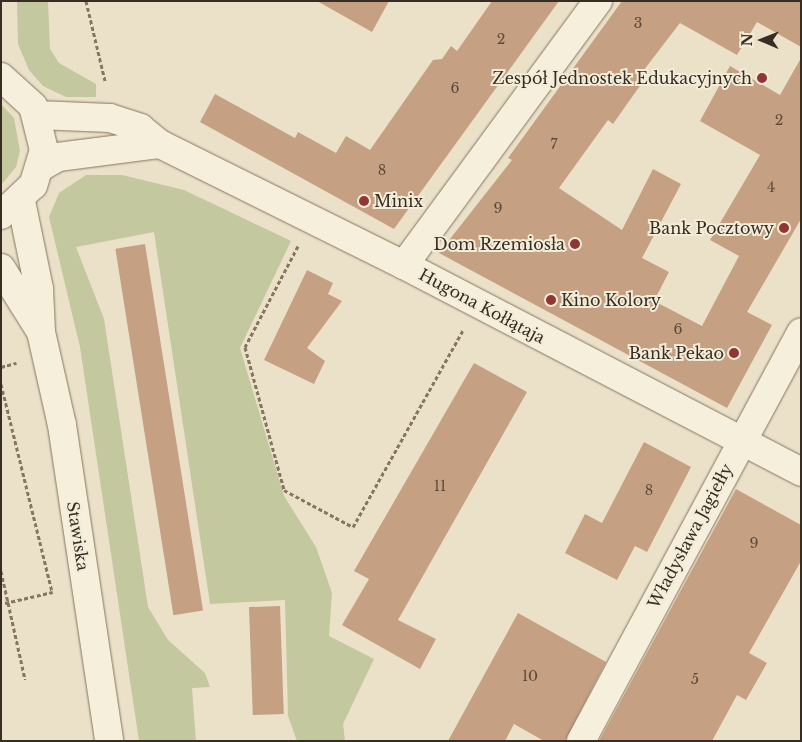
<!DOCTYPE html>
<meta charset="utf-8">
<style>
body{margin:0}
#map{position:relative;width:802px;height:742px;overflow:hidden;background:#ebe1c9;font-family:"Libre Baskerville",serif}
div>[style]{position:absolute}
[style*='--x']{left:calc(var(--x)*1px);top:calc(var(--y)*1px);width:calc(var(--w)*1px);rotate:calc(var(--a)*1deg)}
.green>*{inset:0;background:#c3c89e}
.building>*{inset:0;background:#c6a083;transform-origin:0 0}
.path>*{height:3px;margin-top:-1.5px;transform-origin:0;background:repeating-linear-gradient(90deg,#86755f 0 4px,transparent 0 6.5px)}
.roads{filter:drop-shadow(0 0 1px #86755f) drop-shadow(0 0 1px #86755f)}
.street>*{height:28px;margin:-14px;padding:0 14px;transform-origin:14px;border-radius:14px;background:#f6efdc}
.secondary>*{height:28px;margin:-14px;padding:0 14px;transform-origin:14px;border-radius:14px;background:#f6efdc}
.dots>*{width:14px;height:14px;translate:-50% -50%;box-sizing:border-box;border:2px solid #f3ecd8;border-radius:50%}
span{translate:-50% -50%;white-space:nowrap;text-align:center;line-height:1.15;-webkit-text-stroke:4px #f3ecd8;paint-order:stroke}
.number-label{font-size:14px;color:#5c4a3a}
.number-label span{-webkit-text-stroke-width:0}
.poi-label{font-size:16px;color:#382d22}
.right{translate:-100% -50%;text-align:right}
.left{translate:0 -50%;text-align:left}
.street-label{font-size:16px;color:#382d22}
.frame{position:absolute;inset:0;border:2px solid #382d22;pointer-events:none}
.north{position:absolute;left:737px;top:15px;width:50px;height:50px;-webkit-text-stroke:4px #f3ecd8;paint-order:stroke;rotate:271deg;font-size:14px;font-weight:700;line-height:20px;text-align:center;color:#382d22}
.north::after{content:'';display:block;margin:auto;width:18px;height:22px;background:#382d22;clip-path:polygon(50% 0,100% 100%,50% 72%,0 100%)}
</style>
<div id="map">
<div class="green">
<i style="clip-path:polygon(17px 1px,48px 1px,50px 49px,59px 63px,96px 84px,96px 97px,66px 97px,43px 86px,29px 70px,18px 44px)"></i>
<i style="clip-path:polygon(1px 104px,14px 118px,20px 151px,16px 167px,1px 185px)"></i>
<i style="clip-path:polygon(86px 175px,122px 175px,184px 190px,291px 241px,240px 348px,284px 496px,316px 547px,332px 593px,329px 636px,374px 659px,343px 724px,345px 741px,297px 741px,288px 716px,285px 600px,210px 604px,154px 232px,76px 247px,104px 319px,148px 607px,168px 640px,205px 673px,210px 687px,192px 688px,196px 741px,139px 741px,80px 347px,49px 217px,59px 193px)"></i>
</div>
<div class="building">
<i style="clip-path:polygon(317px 1px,389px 1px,372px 32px)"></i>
<i style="clip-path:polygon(492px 1px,559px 1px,394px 229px,200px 122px,215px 94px,295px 138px,298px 132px,336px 153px,346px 136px,370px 150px,433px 60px,442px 59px,451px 46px,457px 51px)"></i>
<i style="clip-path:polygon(622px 1px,801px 1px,801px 47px,757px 22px,737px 55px,680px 23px,640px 75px,645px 79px,632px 97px,613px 124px,608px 120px,559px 188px,622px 230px,653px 169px,681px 184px,642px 258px,669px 272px,654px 301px,702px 326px,739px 256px,710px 240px,760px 155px,700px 121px,730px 66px,780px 95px,801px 58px,801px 219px,747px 312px,772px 325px,727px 408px,439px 253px,512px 160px,508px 158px)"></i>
<i style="left:145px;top:244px;width:371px;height:30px;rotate:81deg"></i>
<i style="clip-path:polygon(307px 270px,333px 283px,328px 294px,342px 301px,307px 348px,325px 361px,314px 384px,264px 360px)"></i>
<i style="clip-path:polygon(474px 363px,527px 392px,398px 620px,436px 639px,420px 669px,342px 625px,369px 579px,354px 571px)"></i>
<i style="clip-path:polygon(644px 442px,691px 467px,647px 552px,635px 546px,617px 580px,565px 553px,585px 514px,602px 523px)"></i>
<i style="clip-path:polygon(736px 489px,801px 525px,801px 561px,749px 653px,767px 663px,746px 700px,737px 695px,712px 741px,599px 741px)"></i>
<i style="left:280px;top:606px;width:108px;height:31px;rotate:88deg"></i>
<i style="clip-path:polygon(518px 613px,606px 662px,565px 741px,544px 741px,514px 724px,505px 741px,448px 741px)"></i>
</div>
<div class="path">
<i style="--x:86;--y:1;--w:82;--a:76.6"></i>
<i style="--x:298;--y:246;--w:114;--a:117.7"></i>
<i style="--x:245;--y:347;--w:148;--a:74.7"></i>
<i style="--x:284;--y:490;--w:78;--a:28.2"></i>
<i style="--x:353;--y:527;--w:226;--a:-60.8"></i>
<i style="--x:1;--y:367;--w:16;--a:-15"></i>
<i style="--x:1;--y:384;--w:214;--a:76.2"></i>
<i style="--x:1;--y:571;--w:111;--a:77.5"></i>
<i style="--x:5;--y:603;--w:49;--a:-12.9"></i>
</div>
<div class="roads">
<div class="street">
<i style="--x:404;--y:265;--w:328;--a:-53.7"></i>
<i style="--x:581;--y:741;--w:464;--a:-61.7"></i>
</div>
<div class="secondary">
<i style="--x:1;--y:77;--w:43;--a:42.2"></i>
<i style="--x:33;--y:106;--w:45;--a:76"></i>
<i style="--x:44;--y:150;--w:37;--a:107"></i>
<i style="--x:33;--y:185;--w:44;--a:136.8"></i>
<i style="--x:37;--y:115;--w:73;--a:2.4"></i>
<i style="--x:110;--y:118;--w:32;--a:18"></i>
<i style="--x:140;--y:128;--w:26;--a:39"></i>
<i style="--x:160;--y:144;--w:272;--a:26.4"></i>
<i style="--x:404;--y:265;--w:448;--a:27.5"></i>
<i style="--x:41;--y:167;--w:20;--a:-30"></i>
<i style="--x:58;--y:157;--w:103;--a:-7.3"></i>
<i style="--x:21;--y:201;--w:90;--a:78.4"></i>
<i style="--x:39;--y:289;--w:43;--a:87.3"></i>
<i style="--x:41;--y:332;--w:95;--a:77.3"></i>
<i style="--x:62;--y:425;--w:319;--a:81.5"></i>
<i style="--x:1;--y:268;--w:75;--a:58"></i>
</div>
</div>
<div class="dots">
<i style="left:762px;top:78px;background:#903635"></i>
<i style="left:364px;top:201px;background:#903635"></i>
<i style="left:784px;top:228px;background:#903635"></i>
<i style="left:575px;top:244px;background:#903635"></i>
<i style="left:551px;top:300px;background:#903635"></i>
<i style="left:734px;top:353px;background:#903635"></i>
</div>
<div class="number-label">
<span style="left:638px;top:23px">3</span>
<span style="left:501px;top:39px">2</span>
<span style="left:455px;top:88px">6</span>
<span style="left:779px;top:120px">2</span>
<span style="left:554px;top:144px">7</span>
<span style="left:382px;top:170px">8</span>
<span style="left:771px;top:187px">4</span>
<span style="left:498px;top:208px">9</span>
<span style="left:678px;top:329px">6</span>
<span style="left:440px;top:486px">11</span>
<span style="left:649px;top:490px">8</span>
<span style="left:754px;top:543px">9</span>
<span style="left:530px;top:676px">10</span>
<span style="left:695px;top:679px">5</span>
</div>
<div class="poi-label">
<span class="right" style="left:752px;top:78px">Zespół Jednostek Edukacyjnych</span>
<span class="left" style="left:374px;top:201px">Minix</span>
<span class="right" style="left:774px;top:228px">Bank Pocztowy</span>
<span class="right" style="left:565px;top:244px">Dom Rzemiosła</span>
<span class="left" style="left:561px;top:300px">Kino Kolory</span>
<span class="right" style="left:724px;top:353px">Bank Pekao</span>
</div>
<div class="street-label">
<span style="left:482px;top:306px;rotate:28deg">Hugona Kołłątaja</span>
<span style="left:78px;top:536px;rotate:81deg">Stawiska</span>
<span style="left:690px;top:536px;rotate:-62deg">Władysława Jagiełły</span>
</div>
<div class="frame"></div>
<div class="north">N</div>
</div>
